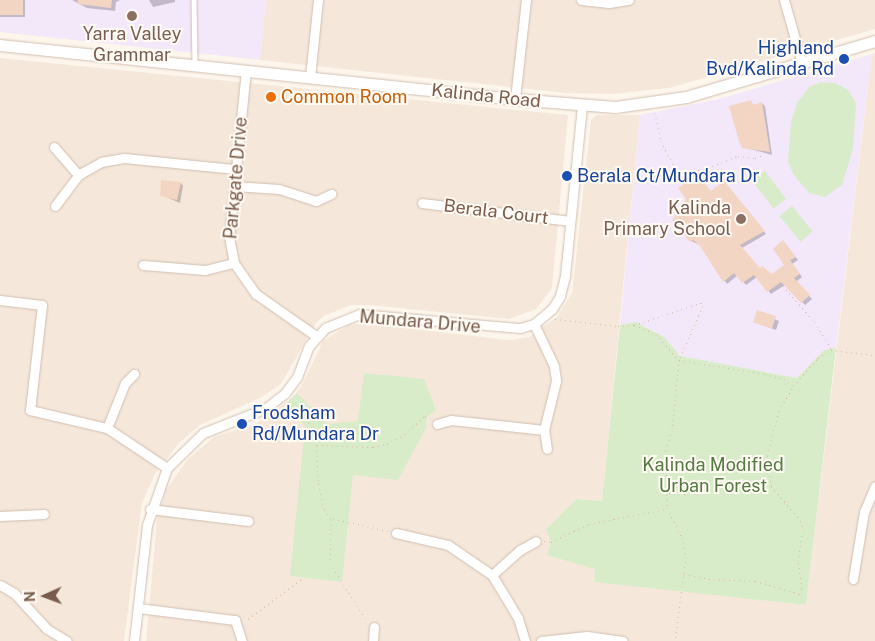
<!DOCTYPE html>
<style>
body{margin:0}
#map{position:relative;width:875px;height:641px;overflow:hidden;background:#fdf6ec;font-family:"Public Sans",sans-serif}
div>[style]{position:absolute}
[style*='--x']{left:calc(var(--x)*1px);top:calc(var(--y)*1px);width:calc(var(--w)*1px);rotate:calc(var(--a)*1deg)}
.residential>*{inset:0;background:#f5e8da}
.education>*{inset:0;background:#f3e8fa}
.green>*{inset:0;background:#d8ecc9;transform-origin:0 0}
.shadow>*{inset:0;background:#0003;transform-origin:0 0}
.building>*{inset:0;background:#f3d5c3;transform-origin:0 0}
.path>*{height:1px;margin-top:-0.5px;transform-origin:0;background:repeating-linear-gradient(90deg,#d9b8a5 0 1px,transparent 0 5px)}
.roads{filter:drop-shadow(0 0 1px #d1beb0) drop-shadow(0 0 1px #d1beb0)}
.lane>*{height:4.5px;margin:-2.25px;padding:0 2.25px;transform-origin:2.25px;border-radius:2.25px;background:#fff}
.street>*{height:9px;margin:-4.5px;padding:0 4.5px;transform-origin:4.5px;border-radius:4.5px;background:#fff}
.secondary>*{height:11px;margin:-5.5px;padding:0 5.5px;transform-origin:5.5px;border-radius:5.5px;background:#fff}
.dots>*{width:14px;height:14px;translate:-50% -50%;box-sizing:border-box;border:2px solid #fffaf3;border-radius:50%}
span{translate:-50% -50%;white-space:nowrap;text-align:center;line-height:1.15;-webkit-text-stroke:4px #fffaf3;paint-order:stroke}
.education-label{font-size:18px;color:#785e54}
.right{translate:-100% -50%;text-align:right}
.transit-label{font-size:18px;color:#164399}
.left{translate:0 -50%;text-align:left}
.street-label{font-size:18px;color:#7a5c4d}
.food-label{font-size:18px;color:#c56008}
.park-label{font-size:18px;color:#537a41}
.north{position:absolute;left:20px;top:571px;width:50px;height:50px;-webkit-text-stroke:4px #fffaf3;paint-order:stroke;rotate:268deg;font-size:14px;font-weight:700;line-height:20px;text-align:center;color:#7a5c4d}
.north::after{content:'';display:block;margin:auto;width:18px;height:22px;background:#7a5c4d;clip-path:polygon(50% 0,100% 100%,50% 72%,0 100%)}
</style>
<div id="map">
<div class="residential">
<i style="clip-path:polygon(266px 0,875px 0,875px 29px,669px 88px,612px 94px,565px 93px,260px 60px)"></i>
<i style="clip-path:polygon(875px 53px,875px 641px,146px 641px,157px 519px,166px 490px,187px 460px,214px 437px,255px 424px,290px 400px,301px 387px,323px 341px,349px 325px,365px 323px,508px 340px,529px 337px,557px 317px,572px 293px,591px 120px,597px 115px,640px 115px,602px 501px,576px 499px,546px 529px,595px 569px,594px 581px,806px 605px,872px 54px)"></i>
<i style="clip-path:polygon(0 58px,568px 115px,552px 288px,536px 309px,509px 319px,368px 305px,351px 305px,324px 316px,316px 323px,281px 384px,262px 397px,200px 425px,179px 443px,155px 474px,142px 503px,124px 641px,0 641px)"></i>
</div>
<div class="education">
<i style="clip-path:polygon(0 0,266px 0,260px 60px,0 32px)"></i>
<i style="clip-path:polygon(872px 54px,836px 348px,824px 350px,797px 378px,680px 356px,656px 332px,636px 322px,620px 325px,640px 115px,719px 99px)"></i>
</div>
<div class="green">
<i style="clip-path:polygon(821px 82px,835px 83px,848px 90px,856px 103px,853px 149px,842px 185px,825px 197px,809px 193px,793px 174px,788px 161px,791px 122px,797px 103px,809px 87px)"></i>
<i style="left:765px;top:171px;width:35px;height:16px;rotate:53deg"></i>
<i style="left:792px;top:206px;width:33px;height:16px;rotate:51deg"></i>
<i style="clip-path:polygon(636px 322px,664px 337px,680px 356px,797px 378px,824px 350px,836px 348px,806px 605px,594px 582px,595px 569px,547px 555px,551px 542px,546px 529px,576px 499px,602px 501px,620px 325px)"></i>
<i style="clip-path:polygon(364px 373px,424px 379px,436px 410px,427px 417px,426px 428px,398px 480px,353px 475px,342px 582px,290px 576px,305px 426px,285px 405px,297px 393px,327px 424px,358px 421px)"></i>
</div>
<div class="shadow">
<i style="left:0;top:0;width:25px;height:17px"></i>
<i style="clip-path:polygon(72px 0,120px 0,116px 2px,115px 11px,87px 8px)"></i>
<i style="clip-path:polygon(149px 0,175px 0,175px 2px,153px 7px)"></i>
<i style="clip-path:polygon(751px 101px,754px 106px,762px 103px,765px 106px,772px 155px,743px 147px)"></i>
<i style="clip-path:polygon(181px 183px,183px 186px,180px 203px,161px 195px)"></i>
<i style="clip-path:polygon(727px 185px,766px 234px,742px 248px,760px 270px,772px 276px,786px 265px,786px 245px,798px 260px,792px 264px,802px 277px,796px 282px,812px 299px,805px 305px,785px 285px,771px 294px,757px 277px,746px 285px,738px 275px,727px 284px,702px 246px,691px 241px,711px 193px)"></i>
<i style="clip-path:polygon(758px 312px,779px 321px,776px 330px,754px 322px)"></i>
</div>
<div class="building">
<i style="left:0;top:0;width:23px;height:15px"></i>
<i style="clip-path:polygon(78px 0,112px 0,111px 8px,77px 4px)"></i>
<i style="clip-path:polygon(751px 100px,753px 105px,762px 102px,770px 152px,742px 148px,739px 141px,729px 106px)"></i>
<i style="clip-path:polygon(690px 171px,696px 178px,699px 176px,711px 191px,724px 181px,765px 231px,740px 245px,760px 268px,762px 266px,772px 274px,784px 265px,773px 249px,783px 240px,796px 257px,790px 260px,800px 274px,794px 278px,810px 295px,801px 303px,781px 282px,767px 292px,754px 275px,742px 283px,734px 273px,723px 282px,700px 246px,693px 240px,690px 242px,672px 220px,686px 199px,678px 188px,684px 184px,680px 179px)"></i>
<i style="clip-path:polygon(161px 180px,181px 182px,177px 200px,160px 196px)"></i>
<i style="left:757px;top:310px;width:20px;height:13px;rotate:18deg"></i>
</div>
<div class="path">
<i style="--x:655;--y:113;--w:29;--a:78"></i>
<i style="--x:661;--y:141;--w:28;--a:63"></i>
<i style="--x:674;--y:166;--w:6;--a:45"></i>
<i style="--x:678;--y:170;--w:25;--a:0"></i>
<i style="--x:703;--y:170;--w:21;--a:55"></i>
<i style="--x:703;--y:170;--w:38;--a:-22"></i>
<i style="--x:738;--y:156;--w:17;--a:7"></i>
<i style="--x:755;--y:158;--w:9;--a:-21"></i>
<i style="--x:779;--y:282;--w:54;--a:48"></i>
<i style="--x:815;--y:322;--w:31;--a:59"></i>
<i style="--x:555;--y:319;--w:63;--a:6.3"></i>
<i style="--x:618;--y:326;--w:16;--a:-4"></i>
<i style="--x:634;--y:325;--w:24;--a:22"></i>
<i style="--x:656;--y:334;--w:35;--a:49"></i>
<i style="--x:679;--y:360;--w:87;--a:9.2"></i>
<i style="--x:765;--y:374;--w:20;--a:15"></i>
<i style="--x:784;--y:379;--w:11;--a:38"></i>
<i style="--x:793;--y:386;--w:38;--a:-48"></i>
<i style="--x:818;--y:358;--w:15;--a:-32"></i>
<i style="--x:831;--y:350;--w:44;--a:6.5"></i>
<i style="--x:634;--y:325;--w:71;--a:-18.2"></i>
<i style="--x:701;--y:303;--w:4;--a:56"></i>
<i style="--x:703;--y:306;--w:59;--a:114"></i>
<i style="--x:679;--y:360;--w:70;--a:95.7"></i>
<i style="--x:672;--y:430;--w:21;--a:107"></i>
<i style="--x:666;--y:450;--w:58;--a:89"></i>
<i style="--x:667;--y:508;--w:34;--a:63"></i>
<i style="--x:682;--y:538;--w:19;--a:78"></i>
<i style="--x:686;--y:557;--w:85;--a:97.5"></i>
<i style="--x:290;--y:399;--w:39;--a:53"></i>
<i style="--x:313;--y:430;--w:16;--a:75"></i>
<i style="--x:669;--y:493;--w:17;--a:3"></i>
<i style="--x:331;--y:519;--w:44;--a:91.3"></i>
<i style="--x:330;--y:563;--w:69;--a:57.5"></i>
<i style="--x:388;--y:531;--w:58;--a:-167.2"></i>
<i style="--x:331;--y:518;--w:11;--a:-128"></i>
<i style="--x:324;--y:509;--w:29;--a:-102"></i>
<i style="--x:318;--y:481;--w:36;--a:-92"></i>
<i style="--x:317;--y:445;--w:56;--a:2"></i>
<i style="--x:373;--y:447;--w:14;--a:-12"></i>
<i style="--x:387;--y:444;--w:21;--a:-29"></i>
<i style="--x:405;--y:434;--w:27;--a:-42"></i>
<i style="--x:425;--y:416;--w:6;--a:18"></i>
<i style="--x:544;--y:541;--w:7;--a:8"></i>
<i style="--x:551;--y:542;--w:42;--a:-25.3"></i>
<i style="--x:589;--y:524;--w:78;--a:-11"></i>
<i style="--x:684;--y:574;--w:25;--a:11"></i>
<i style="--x:709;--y:579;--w:46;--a:2.5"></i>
<i style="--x:755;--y:581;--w:46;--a:16.5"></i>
<i style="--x:799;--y:594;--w:7;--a:-63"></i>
<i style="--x:802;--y:588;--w:27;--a:-98"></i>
<i style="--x:798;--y:561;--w:30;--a:-81"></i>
<i style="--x:803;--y:531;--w:10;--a:-101"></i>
<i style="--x:801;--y:521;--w:46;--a:-130.6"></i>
<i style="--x:771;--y:486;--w:31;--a:-97"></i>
<i style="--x:767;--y:455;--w:46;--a:-74.7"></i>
<i style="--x:779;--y:411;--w:28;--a:-60"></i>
<i style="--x:248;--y:619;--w:69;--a:-36.7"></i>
</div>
<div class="roads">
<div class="lane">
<i style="--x:194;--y:0;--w:65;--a:89.1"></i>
</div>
<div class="street">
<i style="--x:581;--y:0;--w:28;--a:6"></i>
<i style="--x:609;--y:3;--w:20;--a:-9"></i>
<i style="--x:784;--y:0;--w:66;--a:74.1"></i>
<i style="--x:246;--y:70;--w:168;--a:95.8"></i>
<i style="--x:229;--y:237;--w:26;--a:79"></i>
<i style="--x:234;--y:263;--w:38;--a:55"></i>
<i style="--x:256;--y:294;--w:73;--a:35"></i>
<i style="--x:310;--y:77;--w:77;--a:-84.1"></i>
<i style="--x:515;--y:99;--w:100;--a:-83.7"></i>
<i style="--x:54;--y:147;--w:37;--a:49"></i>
<i style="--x:234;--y:186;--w:45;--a:3.8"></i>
<i style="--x:279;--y:189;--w:39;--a:18"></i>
<i style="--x:316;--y:201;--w:17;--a:-25"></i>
<i style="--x:422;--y:203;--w:149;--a:6.9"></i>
<i style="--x:55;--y:206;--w:39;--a:-53"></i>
<i style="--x:78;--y:175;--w:26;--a:-29"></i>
<i style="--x:101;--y:162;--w:23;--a:-10"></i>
<i style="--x:124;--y:158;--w:112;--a:5.7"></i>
<i style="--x:143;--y:265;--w:62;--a:4.6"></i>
<i style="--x:205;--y:270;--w:30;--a:-14"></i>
<i style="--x:0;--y:300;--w:42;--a:6.8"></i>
<i style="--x:42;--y:305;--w:106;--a:96.5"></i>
<i style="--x:30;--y:410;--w:79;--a:13.2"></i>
<i style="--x:107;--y:428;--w:72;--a:33.7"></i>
<i style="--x:534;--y:324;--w:47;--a:64.5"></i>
<i style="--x:554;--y:366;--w:15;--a:82"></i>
<i style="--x:556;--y:381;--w:50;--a:103.8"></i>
<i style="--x:544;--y:430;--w:19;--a:81"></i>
<i style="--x:437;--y:424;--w:15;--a:-16"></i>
<i style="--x:451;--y:420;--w:94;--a:6.1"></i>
<i style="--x:107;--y:428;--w:48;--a:-68.2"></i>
<i style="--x:125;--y:383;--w:13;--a:-45"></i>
<i style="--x:150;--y:509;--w:99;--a:7"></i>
<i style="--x:0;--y:516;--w:44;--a:-2.6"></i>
<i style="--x:396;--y:533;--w:53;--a:13"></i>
<i style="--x:448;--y:545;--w:53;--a:34.3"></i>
<i style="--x:492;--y:575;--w:50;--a:58.8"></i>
<i style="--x:518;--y:618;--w:24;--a:73"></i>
<i style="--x:492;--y:575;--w:38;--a:-42"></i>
<i style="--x:520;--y:550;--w:18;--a:-29"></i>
<i style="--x:853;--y:579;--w:68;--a:-80.7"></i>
<i style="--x:864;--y:512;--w:28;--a:-67"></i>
<i style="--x:0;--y:585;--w:16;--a:30"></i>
<i style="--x:14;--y:593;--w:49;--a:47.5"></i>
<i style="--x:47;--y:629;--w:23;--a:31"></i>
<i style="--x:138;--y:608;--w:98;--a:7.1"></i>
<i style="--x:235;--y:620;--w:22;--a:72"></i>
<i style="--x:134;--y:641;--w:117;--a:-83.6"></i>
<i style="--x:147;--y:525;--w:60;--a:-70.7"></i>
<i style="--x:167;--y:468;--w:50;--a:-44.2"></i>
<i style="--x:203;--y:433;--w:68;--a:-21.6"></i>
<i style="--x:266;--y:408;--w:24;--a:-38"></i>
<i style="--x:285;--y:393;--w:20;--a:-53"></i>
<i style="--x:297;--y:377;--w:33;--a:-69"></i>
<i style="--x:309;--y:346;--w:24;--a:-48"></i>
<i style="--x:325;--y:328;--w:37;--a:-22"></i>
<i style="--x:359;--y:314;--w:162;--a:5"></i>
<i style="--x:520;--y:328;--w:15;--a:-16"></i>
<i style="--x:534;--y:324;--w:23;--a:-40"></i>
<i style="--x:552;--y:309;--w:15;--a:-58"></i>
<i style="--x:560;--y:296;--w:21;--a:-76"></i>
<i style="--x:565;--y:276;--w:171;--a:-84.3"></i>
<i style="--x:373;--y:641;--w:14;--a:-86"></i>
<i style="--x:541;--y:641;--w:46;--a:-6.2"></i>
<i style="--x:587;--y:636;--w:36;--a:8"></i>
</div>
<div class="secondary">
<i style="--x:0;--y:45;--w:518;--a:5.99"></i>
<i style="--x:515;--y:99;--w:100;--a:4.6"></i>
<i style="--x:615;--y:107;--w:72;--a:-8"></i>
<i style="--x:686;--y:97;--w:197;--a:-16.5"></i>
</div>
</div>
<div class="dots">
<i style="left:132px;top:16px;background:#8d6e63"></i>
<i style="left:844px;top:59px;background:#1a4fb4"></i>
<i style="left:271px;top:97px;background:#e8710a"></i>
<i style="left:567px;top:176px;background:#1a4fb4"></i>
<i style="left:741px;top:219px;background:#8d6e63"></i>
<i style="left:242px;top:424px;background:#1a4fb4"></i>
</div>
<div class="education-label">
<span style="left:132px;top:45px">Yarra Valley<br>Grammar</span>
<span class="right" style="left:731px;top:219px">Kalinda<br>Primary School</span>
</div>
<div class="transit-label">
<span class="right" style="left:834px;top:59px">Highland<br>Bvd/Kalinda Rd</span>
<span class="left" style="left:577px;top:176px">Berala Ct/Mundara Dr</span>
<span class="left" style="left:252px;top:424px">Frodsham<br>Rd/Mundara Dr</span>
</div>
<div class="street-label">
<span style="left:486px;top:96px;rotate:6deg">Kalinda Road</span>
<span style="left:236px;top:178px;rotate:-85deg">Parkgate Drive</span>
<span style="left:496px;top:212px;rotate:7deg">Berala Court</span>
<span style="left:420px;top:322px;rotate:5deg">Mundara Drive</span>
</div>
<div class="food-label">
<span class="left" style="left:281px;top:97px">Common Room</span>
</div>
<div class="park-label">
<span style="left:713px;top:476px">Kalinda Modified<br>Urban Forest</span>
</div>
<div class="north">N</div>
</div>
